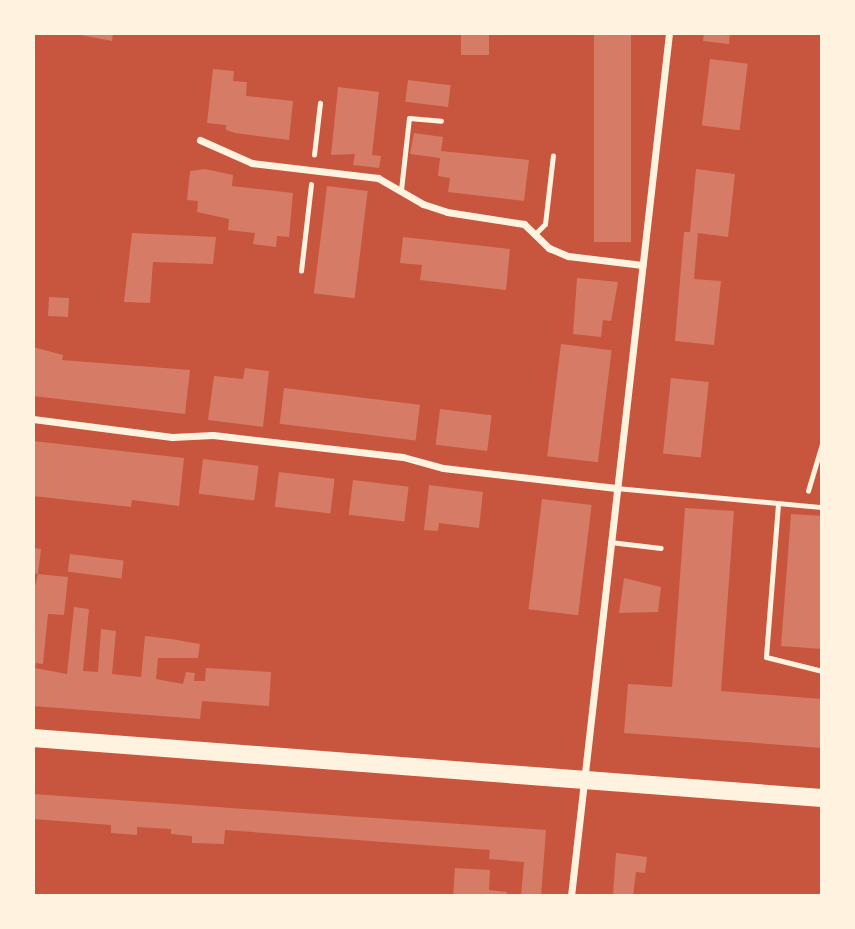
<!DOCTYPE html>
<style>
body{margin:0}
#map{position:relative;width:855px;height:929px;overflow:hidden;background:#c8553d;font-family:Literata,serif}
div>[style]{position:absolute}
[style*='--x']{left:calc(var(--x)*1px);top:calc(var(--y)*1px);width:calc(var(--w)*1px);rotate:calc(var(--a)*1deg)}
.building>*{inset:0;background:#d67c66;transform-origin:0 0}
.path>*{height:4.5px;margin:-2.25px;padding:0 2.25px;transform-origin:2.25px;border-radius:2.25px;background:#fff3e0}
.service>*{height:5px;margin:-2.5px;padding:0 2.5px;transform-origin:2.5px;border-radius:2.5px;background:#fff3e0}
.minor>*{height:7px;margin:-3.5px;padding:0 3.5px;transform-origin:3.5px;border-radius:3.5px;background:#fff3e0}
.primary>*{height:18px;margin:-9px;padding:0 9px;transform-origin:9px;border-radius:9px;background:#fff3e0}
span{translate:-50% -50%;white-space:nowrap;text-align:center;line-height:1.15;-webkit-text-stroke:5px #fff3e0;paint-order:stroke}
.frame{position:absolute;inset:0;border:35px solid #fff3e0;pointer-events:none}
</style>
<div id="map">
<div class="building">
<i style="clip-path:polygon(70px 33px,113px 33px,112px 41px)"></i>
<i style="left:461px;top:33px;width:28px;height:22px"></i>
<i style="left:594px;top:33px;width:37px;height:209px"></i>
<i style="clip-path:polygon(704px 33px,730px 33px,729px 44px,703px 41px)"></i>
<i style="left:710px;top:59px;width:38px;height:67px;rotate:7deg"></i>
<i style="clip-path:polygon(213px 69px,234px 71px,233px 81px,247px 82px,246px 96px,293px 101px,289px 140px,235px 133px,226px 130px,226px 125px,207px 123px)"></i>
<i style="left:408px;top:80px;width:43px;height:22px;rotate:7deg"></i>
<i style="clip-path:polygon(338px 87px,379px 92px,372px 155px,381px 156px,379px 168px,353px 165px,355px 154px,331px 155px)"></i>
<i style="clip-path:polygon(414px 133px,443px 137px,441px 151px,529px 160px,524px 201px,448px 192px,450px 178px,438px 176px,440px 158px,410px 154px)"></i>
<i style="clip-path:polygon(205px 169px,233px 175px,232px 186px,293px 193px,289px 237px,277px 236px,276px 247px,253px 244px,255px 233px,228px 230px,229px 219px,197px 212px,198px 201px,187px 200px,190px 171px)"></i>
<i style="clip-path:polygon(696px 169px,735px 174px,728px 237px,698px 233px,694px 279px,721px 281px,714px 345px,675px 341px,684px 232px,690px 232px)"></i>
<i style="left:327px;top:186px;width:41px;height:108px;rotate:7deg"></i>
<i style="clip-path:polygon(132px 233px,216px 237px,213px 264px,153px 262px,150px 303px,124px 302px)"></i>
<i style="clip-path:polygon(403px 237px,510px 249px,506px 290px,420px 280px,422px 265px,400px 263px)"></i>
<i style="clip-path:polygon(577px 278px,618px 282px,611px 321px,603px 320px,601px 337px,573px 334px)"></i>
<i style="left:49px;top:297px;width:20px;height:19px;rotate:3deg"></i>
<i style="left:561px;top:344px;width:51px;height:113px;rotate:7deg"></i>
<i style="clip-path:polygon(33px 347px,63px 355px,62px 360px,190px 370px,185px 414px,33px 396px)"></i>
<i style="clip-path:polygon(245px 368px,269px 371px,263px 427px,208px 420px,214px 376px,243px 379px)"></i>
<i style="left:671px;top:378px;width:38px;height:76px;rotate:6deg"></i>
<i style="left:284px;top:388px;width:137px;height:36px;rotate:7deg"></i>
<i style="left:440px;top:409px;width:52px;height:36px;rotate:7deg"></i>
<i style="clip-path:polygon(33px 441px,184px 458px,179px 506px,132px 500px,131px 507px,33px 496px)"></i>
<i style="left:203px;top:459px;width:56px;height:35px;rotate:7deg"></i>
<i style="left:279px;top:472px;width:56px;height:35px;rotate:7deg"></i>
<i style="left:353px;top:480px;width:56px;height:35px;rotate:7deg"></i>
<i style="clip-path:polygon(429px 485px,483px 492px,479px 528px,439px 523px,438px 531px,424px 530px)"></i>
<i style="left:542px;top:499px;width:50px;height:111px;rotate:7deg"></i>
<i style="clip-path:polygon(685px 508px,734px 511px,721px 691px,822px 699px,822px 748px,624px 733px,628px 684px,672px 687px)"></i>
<i style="clip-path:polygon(791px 514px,822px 516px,822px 649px,781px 646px)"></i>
<i style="clip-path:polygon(33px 548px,41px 549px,38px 574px,68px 577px,64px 615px,48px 614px,43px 664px,36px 663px,35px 668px,67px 674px,74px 607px,89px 609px,83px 671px,98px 672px,101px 629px,116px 631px,112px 674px,141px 677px,145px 636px,171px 639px,200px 644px,198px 658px,158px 658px,156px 679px,183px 684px,186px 672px,195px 673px,194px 681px,205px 681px,206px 668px,271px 672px,269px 706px,202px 701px,200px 719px,33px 706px,33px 594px,38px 574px,33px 573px)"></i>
<i style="left:70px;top:554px;width:54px;height:18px;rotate:7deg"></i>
<i style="clip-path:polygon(624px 578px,661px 587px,658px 612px,619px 613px)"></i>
<i style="clip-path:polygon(33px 794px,546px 830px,541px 896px,521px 896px,524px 862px,489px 859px,490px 850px,225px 830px,224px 844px,192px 843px,192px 836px,171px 834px,171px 829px,137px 827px,137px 835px,111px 833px,111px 825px,33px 819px)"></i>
<i style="clip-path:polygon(616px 853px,647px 857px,645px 873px,636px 872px,633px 896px,613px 894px)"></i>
<i style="clip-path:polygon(455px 868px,490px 870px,489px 890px,507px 892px,506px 896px,453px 896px)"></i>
</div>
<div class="path">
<i style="--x:314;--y:155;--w:52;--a:-83.4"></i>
<i style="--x:301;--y:271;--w:87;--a:-83.4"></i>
<i style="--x:808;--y:491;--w:49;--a:-73.4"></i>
</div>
<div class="service">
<i style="--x:401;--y:190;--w:72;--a:-83.7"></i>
<i style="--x:409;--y:118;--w:32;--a:5"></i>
<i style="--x:535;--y:234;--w:14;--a:-45"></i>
<i style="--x:545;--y:224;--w:69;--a:-83.4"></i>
<i style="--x:616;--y:488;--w:207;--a:5.3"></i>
<i style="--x:778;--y:504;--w:153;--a:94.5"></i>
<i style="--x:766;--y:657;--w:58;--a:14"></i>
<i style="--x:610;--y:542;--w:51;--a:6.7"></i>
</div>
<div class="minor">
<i style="--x:200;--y:140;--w:57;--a:23.9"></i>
<i style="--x:252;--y:163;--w:127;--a:6.8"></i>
<i style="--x:378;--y:178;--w:52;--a:30"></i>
<i style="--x:423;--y:204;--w:25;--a:18"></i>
<i style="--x:447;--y:212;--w:78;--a:8.9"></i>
<i style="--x:524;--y:224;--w:35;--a:44"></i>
<i style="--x:549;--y:248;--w:21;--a:23"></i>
<i style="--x:568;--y:256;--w:75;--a:6.9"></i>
<i style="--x:33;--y:419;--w:140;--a:7.4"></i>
<i style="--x:172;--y:437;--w:41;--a:-2.8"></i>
<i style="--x:213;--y:435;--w:191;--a:6.6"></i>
<i style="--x:403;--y:457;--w:41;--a:15.4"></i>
<i style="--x:443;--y:468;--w:174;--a:6.6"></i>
<i style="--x:571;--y:896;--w:869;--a:-83.52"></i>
</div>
<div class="primary">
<i style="--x:33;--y:738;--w:791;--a:4.35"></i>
</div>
<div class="frame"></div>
</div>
